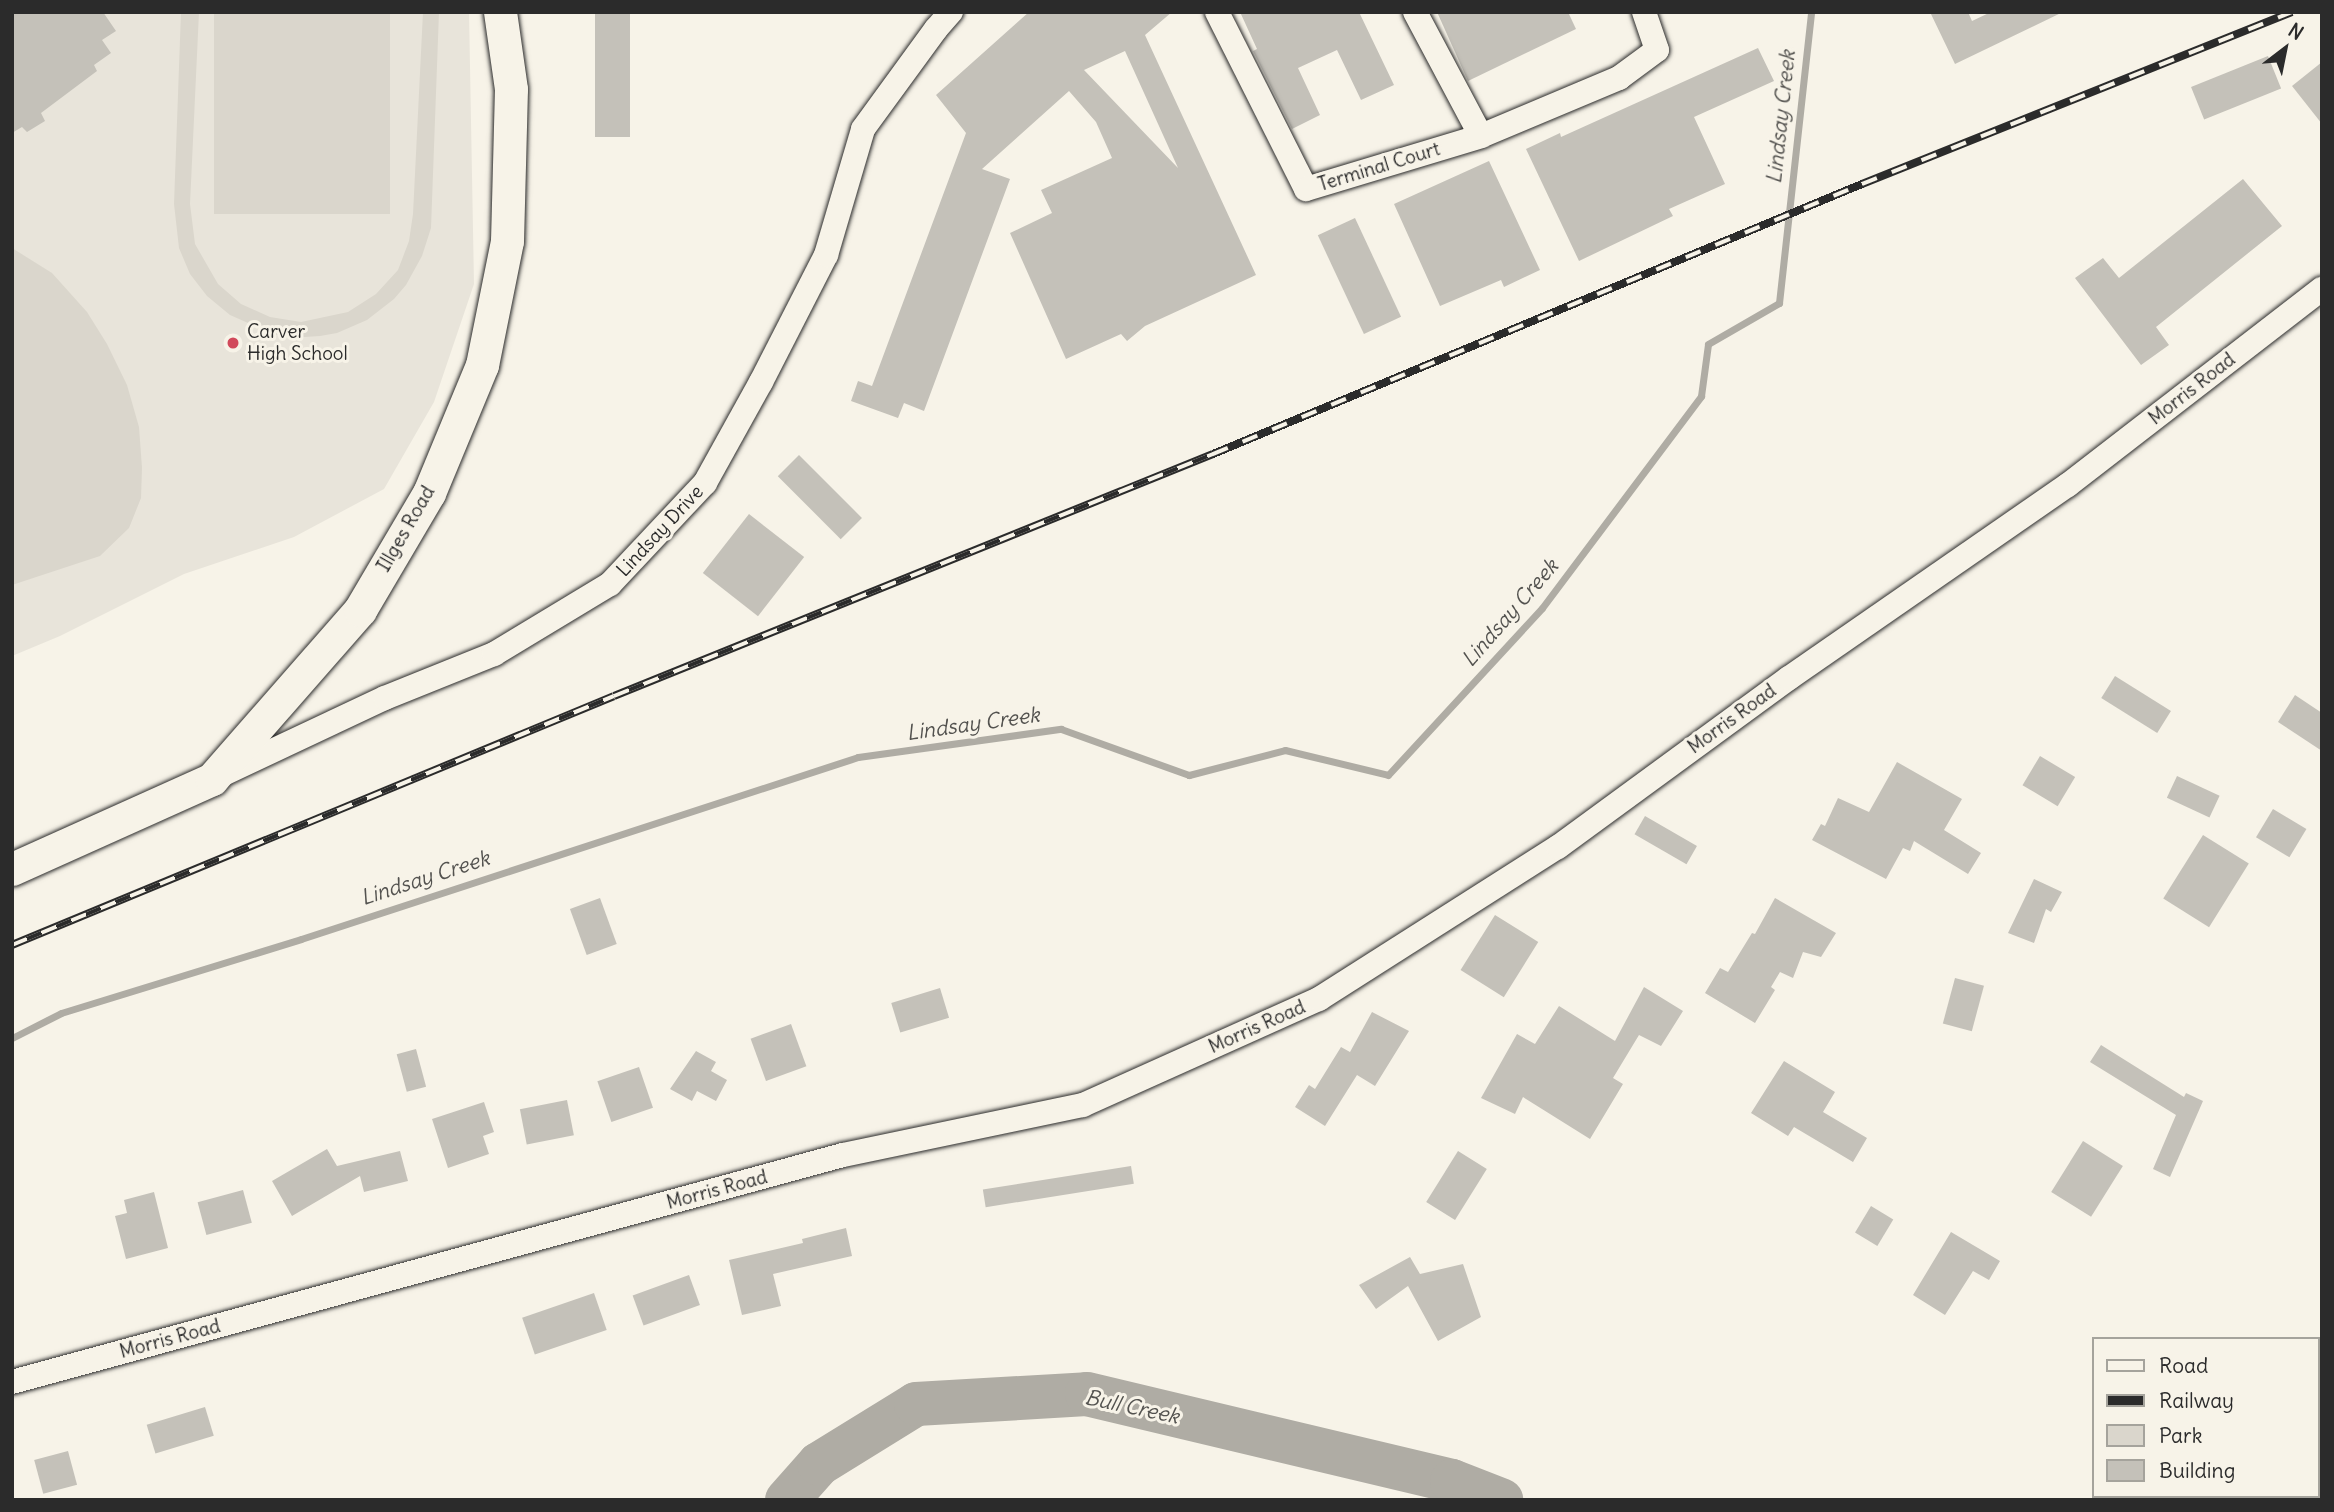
<!DOCTYPE html>
<style>
body{margin:0}
#map{position:relative;width:2334px;height:1512px;overflow:hidden;background:#f7f3e8;font-family:Delius,sans-serif}
div>[style]{position:absolute}
[style*='--x']{left:calc(var(--x)*1px);top:calc(var(--y)*1px);width:calc(var(--w)*1px);rotate:calc(var(--a)*1deg)}
.built>*{inset:0;background:#e8e4da}
.green>*{inset:0;background:#dad6cc;transform-origin:0 0}
.stream>*{height:7px;margin:-3.5px;padding:0 3.5px;transform-origin:3.5px;border-radius:3.5px;background:#afaca4}
.river>*{height:44px;margin:-22px;padding:0 22px;transform-origin:22px;border-radius:22px;background:#afaca4}
.building>*{inset:0;background:#c4c1b9;transform-origin:0 0}
.roads{filter:drop-shadow(0 0 2px #2b2b2b) drop-shadow(0 0 2px #2b2b2b)}
.street>*{height:24px;margin:-12px;padding:0 12px;transform-origin:12px;border-radius:12px;background:#f7f3e8}
.secondary>*{height:33px;margin:-16.5px;padding:0 16.5px;transform-origin:16.5px;border-radius:16.5px;background:#f7f3e8}
.rail>*{height:8px;margin-top:-4px;transform-origin:0;background:repeating-linear-gradient(90deg,#f7f3e8 0 16px,#2b2b2b 0 32px);box-sizing:border-box;border-block:2px solid #2b2b2b}
.dots>*{width:19px;height:19px;translate:-50% -50%;box-sizing:border-box;border:4px solid #f7f3e8;border-radius:50%}
span{translate:-50% -50%;white-space:nowrap;text-align:center;line-height:1.15;-webkit-text-stroke:6px #f7f3e8;paint-order:stroke}
.street-label{font-size:19px;color:#2b2b2b}
.poi-label{font-size:19px;color:#2b2b2b}
.left{translate:0 -50%;text-align:left}
.water-label{font-size:21px;color:#53524f;font-style:italic}
.frame{position:absolute;inset:0;border:14px solid #2b2b2b;pointer-events:none}
.legend{position:absolute;left:2092px;top:1337px;width:228px;height:161px;box-sizing:border-box;background:#f7f3e8;border:2px solid #a5a39c;margin:0;padding:9px 12px;list-style:none;font-size:21px;color:#2b2b2b}
.legend li{display:flex;align-items:center;gap:14px;height:35px}
.legend b{width:35px;border:2px solid #a5a39c}
.north{position:absolute;left:2250px;top:14px;width:70px;height:70px;-webkit-text-stroke:5px #f7f3e8;paint-order:stroke;rotate:32deg;font-size:19px;font-weight:700;line-height:28px;text-align:center;color:#2b2b2b}
.north::after{content:'';display:block;margin:auto;width:24px;height:32px;background:#2b2b2b;clip-path:polygon(50% 0,100% 100%,50% 72%,0 100%)}
</style>
<div id="map">
<div class="built">
<i style="clip-path:polygon(12px 12px,469px 12px,474px 284px,434px 402px,384px 489px,294px 537px,184px 574px,60px 636px,12px 656px)"></i>
</div>
<div class="green">
<i style="clip-path:polygon(181px 12px,199px 12px,190px 204px,195px 244px,218px 284px,241px 304px,270px 317px,301px 322px,348px 312px,376px 294px,398px 270px,409px 241px,413px 214px,423px 12px,439px 12px,431px 228px,422px 256px,406px 285px,394px 299px,367px 320px,337px 333px,320px 336px,289px 338px,273px 334px,230px 315px,207px 296px,190px 274px,179px 248px,174px 204px)"></i>
<i style="left:214px;top:12px;width:176px;height:202px"></i>
<i style="clip-path:polygon(12px 248px,52px 273px,87px 312px,107px 344px,127px 385px,139px 427px,142px 468px,141px 498px,129px 528px,100px 556px,12px 585px)"></i>
</div>
<div class="stream">
<i style="--x:12;--y:1038;--w:55;--a:-27"></i>
<i style="--x:61;--y:1013;--w:251;--a:-17.1"></i>
<i style="--x:301;--y:939;--w:586;--a:-18.09"></i>
<i style="--x:858;--y:757;--w:205;--a:-7.9"></i>
<i style="--x:1061;--y:729;--w:136;--a:19.8"></i>
<i style="--x:1189;--y:775;--w:99;--a:-14.6"></i>
<i style="--x:1285;--y:750;--w:106;--a:13.6"></i>
<i style="--x:1388;--y:775;--w:227;--a:-47.3"></i>
<i style="--x:1542;--y:608;--w:265;--a:-53.1"></i>
<i style="--x:1701;--y:396;--w:52;--a:-82.3"></i>
<i style="--x:1708;--y:344;--w:82;--a:-30"></i>
<i style="--x:1779;--y:303;--w:293;--a:-83.7"></i>
</div>
<div class="river">
<i style="--x:787;--y:1500;--w:48;--a:-48.4"></i>
<i style="--x:819;--y:1464;--w:114;--a:-31.7"></i>
<i style="--x:916;--y:1404;--w:171;--a:-3.3"></i>
<i style="--x:1087;--y:1394;--w:375;--a:13.4"></i>
<i style="--x:1452;--y:1481;--w:53;--a:21.2"></i>
</div>
<div class="building">
<i style="clip-path:polygon(12px 12px,103px 12px,116px 31px,102px 40px,111px 53px,94px 65px,97px 71px,41px 113px,45px 121px,27px 132px,22px 127px,12px 133px)"></i>
<i style="left:595px;top:12px;width:35px;height:125px"></i>
<i style="clip-path:polygon(evenodd,1029px 12px,1172px 12px,1145px 35px,1256px 275px,1145px 326px,1127px 341px,1121px 334px,1066px 359px,1010px 233px,1052px 213px,1041px 190px,1112px 158px,1096px 122px,1069px 91px,982px 169px,1010px 179px,924px 411px,904px 403px,898px 418px,851px 401px,858px 381px,872px 386px,966px 133px,936px 95px,1029px 12px,1125px 51px,1178px 168px,1084px 70px,1125px 51px)"></i>
<i style="clip-path:polygon(1240px 12px,1359px 12px,1394px 85px,1361px 100px,1337px 50px,1298px 68px,1320px 115px,1292px 129px,1253px 51px,1257px 49px)"></i>
<i style="clip-path:polygon(1437px 12px,1568px 12px,1576px 29px,1468px 81px)"></i>
<i style="clip-path:polygon(1930px 12px,1968px 12px,1972px 21px,1991px 12px,2063px 12px,1955px 64px)"></i>
<i style="clip-path:polygon(1758px 48px,1774px 81px,1694px 117px,1725px 184px,1669px 209px,1673px 216px,1579px 261px,1526px 149px,1560px 133px,1561px 137px)"></i>
<i style="left:2268px;top:56px;width:35px;height:83px;rotate:68deg"></i>
<i style="clip-path:polygon(2322px 62px,2322px 124px,2292px 86px)"></i>
<i style="clip-path:polygon(1489px 161px,1540px 270px,1504px 287px,1501px 280px,1440px 306px,1394px 204px)"></i>
<i style="clip-path:polygon(2243px 179px,2282px 226px,2156px 327px,2169px 345px,2141px 365px,2075px 278px,2103px 258px,2119px 278px)"></i>
<i style="left:1355px;top:218px;width:109px;height:41px;rotate:65deg"></i>
<i style="left:799px;top:455px;width:89px;height:30px;rotate:45deg"></i>
<i style="left:749px;top:514px;width:70px;height:75px;rotate:38deg"></i>
<i style="left:2115px;top:676px;width:66px;height:26px;rotate:32deg"></i>
<i style="clip-path:polygon(2295px 695px,2322px 713px,2322px 751px,2278px 722px)"></i>
<i style="left:2040px;top:756px;width:41px;height:34px;rotate:31deg"></i>
<i style="clip-path:polygon(1897px 762px,1962px 799px,1944px 830px,1981px 853px,1968px 874px,1914px 841px,1910px 851px,1903px 848px,1886px 879px,1812px 840px,1821px 824px,1825px 826px,1838px 798px,1869px 812px)"></i>
<i style="left:2177px;top:776px;width:47px;height:24px;rotate:25deg"></i>
<i style="left:2273px;top:809px;width:39px;height:33px;rotate:31deg"></i>
<i style="left:1645px;top:816px;width:60px;height:21px;rotate:30deg"></i>
<i style="left:2203px;top:835px;width:54px;height:75px;rotate:32deg"></i>
<i style="clip-path:polygon(2034px 879px,2062px 892px,2051px 912px,2046px 909px,2034px 943px,2008px 933px)"></i>
<i style="left:600px;top:898px;width:49px;height:32px;rotate:70deg"></i>
<i style="clip-path:polygon(1775px 898px,1836px 933px,1821px 957px,1803px 952px,1793px 978px,1780px 972px,1771px 987px,1775px 990px,1755px 1023px,1705px 993px,1720px 968px,1728px 972px,1752px 933px,1755px 934px)"></i>
<i style="left:1495px;top:915px;width:51px;height:65px;rotate:32deg"></i>
<i style="left:1955px;top:978px;width:30px;height:47px;rotate:15deg"></i>
<i style="clip-path:polygon(1644px 987px,1683px 1011px,1661px 1046px,1639px 1035px,1613px 1078px,1623px 1084px,1590px 1139px,1523px 1097px,1515px 1114px,1481px 1098px,1517px 1034px,1535px 1044px,1559px 1006px,1615px 1041px)"></i>
<i style="left:940px;top:988px;width:31px;height:51px;rotate:73deg"></i>
<i style="clip-path:polygon(1372px 1012px,1409px 1031px,1375px 1086px,1357px 1075px,1325px 1126px,1295px 1107px,1309px 1085px,1315px 1089px,1341px 1047px,1350px 1052px)"></i>
<i style="left:791px;top:1024px;width:45px;height:43px;rotate:70deg"></i>
<i style="clip-path:polygon(2101px 1045px,2184px 1097px,2186px 1093px,2203px 1101px,2170px 1177px,2153px 1169px,2176px 1115px,2090px 1062px)"></i>
<i style="left:416px;top:1049px;width:39px;height:20px;rotate:75deg"></i>
<i style="clip-path:polygon(696px 1051px,716px 1062px,711px 1071px,727px 1080px,716px 1101px,697px 1091px,692px 1101px,670px 1089px)"></i>
<i style="clip-path:polygon(1784px 1061px,1835px 1092px,1823px 1112px,1867px 1138px,1853px 1162px,1794px 1127px,1788px 1136px,1751px 1113px)"></i>
<i style="left:639px;top:1067px;width:43px;height:44px;rotate:71deg"></i>
<i style="left:567px;top:1100px;width:36px;height:48px;rotate:79deg"></i>
<i style="clip-path:polygon(484px 1102px,494px 1132px,483px 1136px,489px 1154px,448px 1168px,432px 1119px)"></i>
<i style="left:2083px;top:1141px;width:47px;height:60px;rotate:32deg"></i>
<i style="clip-path:polygon(327px 1149px,337px 1166px,400px 1151px,408px 1181px,364px 1192px,360px 1176px,292px 1216px,272px 1181px)"></i>
<i style="left:1458px;top:1151px;width:34px;height:60px;rotate:32deg"></i>
<i style="left:1131px;top:1166px;width:18px;height:150px;rotate:81deg"></i>
<i style="left:243px;top:1190px;width:34px;height:47px;rotate:75deg"></i>
<i style="clip-path:polygon(154px 1192px,168px 1248px,126px 1259px,115px 1216px,127px 1213px,124px 1200px)"></i>
<i style="left:1871px;top:1206px;width:26px;height:31px;rotate:31deg"></i>
<i style="clip-path:polygon(846px 1228px,852px 1256px,773px 1274px,781px 1306px,742px 1315px,729px 1260px,803px 1243px,802px 1239px)"></i>
<i style="clip-path:polygon(1951px 1232px,2000px 1261px,1989px 1280px,1973px 1271px,1945px 1315px,1913px 1295px)"></i>
<i style="clip-path:polygon(1410px 1257px,1420px 1274px,1463px 1264px,1481px 1317px,1438px 1341px,1408px 1286px,1376px 1309px,1359px 1285px)"></i>
<i style="left:689px;top:1275px;width:32px;height:60px;rotate:70deg"></i>
<i style="left:594px;top:1293px;width:39px;height:76px;rotate:71deg"></i>
<i style="left:205px;top:1407px;width:30px;height:61px;rotate:73deg"></i>
<i style="left:68px;top:1451px;width:35px;height:35px;rotate:75deg"></i>
</div>
<div class="roads">
<div class="street">
<i style="--x:1217;--y:12;--w:198;--a:63.3"></i>
<i style="--x:1306;--y:189;--w:183;--a:-16.8"></i>
<i style="--x:1481;--y:136;--w:150;--a:-22.8"></i>
<i style="--x:1619;--y:78;--w:47;--a:-36.4"></i>
<i style="--x:1657;--y:50;--w:40;--a:-108.9"></i>
<i style="--x:1415;--y:12;--w:140;--a:62"></i>
<i style="--x:219;--y:776;--w:183;--a:-25.2"></i>
<i style="--x:385;--y:698;--w:118;--a:-22"></i>
<i style="--x:494;--y:654;--w:135;--a:-31.1"></i>
<i style="--x:610;--y:584;--w:139;--a:-46.8"></i>
<i style="--x:705;--y:483;--w:115;--a:-61"></i>
<i style="--x:761;--y:382;--w:143;--a:-62.9"></i>
<i style="--x:826;--y:255;--w:131;--a:-73.6"></i>
<i style="--x:863;--y:129;--w:124;--a:-53.9"></i>
<i style="--x:936;--y:29;--w:23;--a:-49"></i>
<i style="--x:12;--y:1382;--w:861;--a:-15.28"></i>
<i style="--x:843;--y:1155;--w:245;--a:-11.8"></i>
<i style="--x:1083;--y:1105;--w:259;--a:-24.2"></i>
<i style="--x:1319;--y:999;--w:283;--a:-32.5"></i>
<i style="--x:1558;--y:847;--w:286;--a:-36.2"></i>
<i style="--x:1789;--y:678;--w:339;--a:-34.7"></i>
<i style="--x:2068;--y:485;--w:321;--a:-37.7"></i>
</div>
<div class="secondary">
<i style="--x:12;--y:869;--w:219;--a:-24.2"></i>
<i style="--x:212;--y:779;--w:225;--a:-48.8"></i>
<i style="--x:360;--y:610;--w:136;--a:-59.5"></i>
<i style="--x:429;--y:493;--w:139;--a:-67.5"></i>
<i style="--x:482;--y:365;--w:126;--a:-78.6"></i>
<i style="--x:507;--y:241;--w:152;--a:-88.5"></i>
<i style="--x:511;--y:89;--w:78;--a:-98.1"></i>
</div>
</div>
<div class="rail">
<i style="--x:12;--y:945;--w:651;--a:-22.47"></i>
<i style="--x:614;--y:696;--w:646;--a:-22"></i>
<i style="--x:1213;--y:454;--w:703;--a:-22.59"></i>
<i style="--x:1862;--y:184;--w:463;--a:-21.8"></i>
</div>
<div class="dots">
<i style="left:233px;top:343px;background:#d1495b"></i>
</div>
<div class="street-label">
<span style="left:1379px;top:167px;rotate:-17deg">Terminal Court</span>
<span style="left:2192px;top:389px;rotate:-38deg">Morris Road</span>
<span style="left:406px;top:529px;rotate:-60deg">Illges Road</span>
<span style="left:660px;top:531px;rotate:-47deg">Lindsay Drive</span>
<span style="left:1732px;top:719px;rotate:-36deg">Morris Road</span>
<span style="left:1257px;top:1027px;rotate:-24deg">Morris Road</span>
<span style="left:717px;top:1190px;rotate:-15deg">Morris Road</span>
<span style="left:170px;top:1339px;rotate:-15deg">Morris Road</span>
</div>
<div class="poi-label">
<span class="left" style="left:247px;top:343px">Carver<br>High School</span>
</div>
<div class="water-label">
<span style="left:1781px;top:117px;rotate:-84deg">Lindsay Creek</span>
<span style="left:1510px;top:613px;rotate:-49deg">Lindsay Creek</span>
<span style="left:973px;top:724px;rotate:-8deg">Lindsay Creek</span>
<span style="left:425px;top:878px;rotate:-18deg">Lindsay Creek</span>
<span style="left:1132px;top:1407px;rotate:12deg">Bull Creek</span>
</div>
<div class="frame"></div>
<ul class="legend">
<li><b style="height:9px;background:#f7f3e8"></b>Road</li>
<li><b style="height:9px;background:#2b2b2b"></b>Railway</li>
<li><b style="height:19px;background:#dad6cc"></b>Park</li>
<li><b style="height:19px;background:#c4c1b9"></b>Building</li>
</ul>
<div class="north">N</div>
</div>
